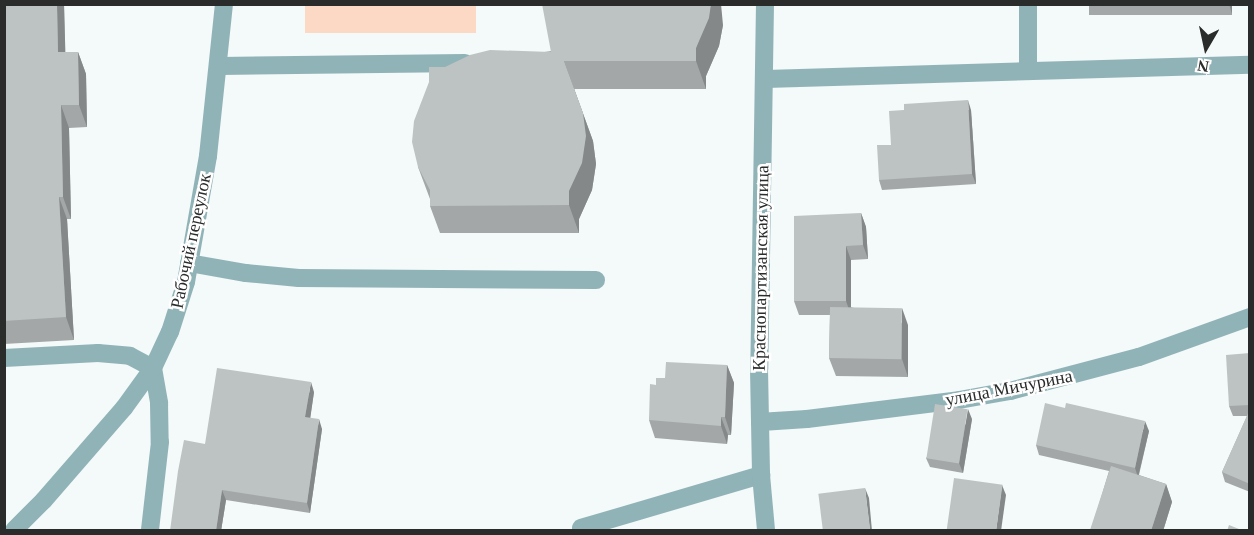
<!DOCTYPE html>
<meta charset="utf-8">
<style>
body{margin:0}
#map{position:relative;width:1254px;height:535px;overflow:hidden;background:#f4f9f9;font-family:Georgia,serif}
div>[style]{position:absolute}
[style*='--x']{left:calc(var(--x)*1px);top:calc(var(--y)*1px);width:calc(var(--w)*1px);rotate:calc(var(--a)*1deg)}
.green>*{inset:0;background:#fcd9c4;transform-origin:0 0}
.lane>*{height:18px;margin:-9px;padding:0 9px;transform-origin:9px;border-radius:9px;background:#90b3b7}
.street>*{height:18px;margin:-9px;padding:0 9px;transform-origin:9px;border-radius:9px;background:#90b3b7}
.wall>*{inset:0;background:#a3a7a7;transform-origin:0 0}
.shaded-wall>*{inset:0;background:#848888}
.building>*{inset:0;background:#bdc2c2;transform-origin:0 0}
span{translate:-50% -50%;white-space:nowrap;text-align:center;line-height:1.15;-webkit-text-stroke:5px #fff;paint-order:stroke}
.street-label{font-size:18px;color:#2a2c2c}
.frame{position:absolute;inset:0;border:6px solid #2a2c2c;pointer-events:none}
.north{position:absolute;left:1176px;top:18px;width:60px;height:60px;-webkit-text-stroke:4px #fff;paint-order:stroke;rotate:189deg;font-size:16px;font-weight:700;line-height:24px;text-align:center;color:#2a2c2c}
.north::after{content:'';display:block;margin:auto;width:21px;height:27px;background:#2a2c2c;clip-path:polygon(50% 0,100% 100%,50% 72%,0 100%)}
</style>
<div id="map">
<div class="green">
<i style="left:305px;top:5px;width:171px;height:28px"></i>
</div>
<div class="lane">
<i style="--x:1028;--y:4;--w:66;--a:90"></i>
<i style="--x:220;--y:66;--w:245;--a:-0.7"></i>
<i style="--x:766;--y:79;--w:484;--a:-1.7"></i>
<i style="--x:189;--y:263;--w:58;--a:10"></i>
<i style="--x:246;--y:273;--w:53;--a:5.4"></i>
<i style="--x:299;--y:278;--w:297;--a:0.4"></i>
<i style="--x:4;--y:358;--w:94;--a:-3"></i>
<i style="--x:98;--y:353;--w:32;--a:5"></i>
<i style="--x:130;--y:356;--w:26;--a:28"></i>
<i style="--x:153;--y:368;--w:36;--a:80"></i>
<i style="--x:159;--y:403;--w:39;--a:89"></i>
<i style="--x:160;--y:442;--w:89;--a:96.5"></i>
<i style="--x:581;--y:528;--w:188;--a:-16.4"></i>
</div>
<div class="street">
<i style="--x:765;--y:4;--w:365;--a:90.9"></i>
<i style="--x:759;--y:369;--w:106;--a:88.9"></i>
<i style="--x:761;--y:475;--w:55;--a:84.8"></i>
<i style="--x:760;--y:422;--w:47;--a:-3.7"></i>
<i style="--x:807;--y:419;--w:153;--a:-7.1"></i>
<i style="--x:959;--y:400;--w:52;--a:-10"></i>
<i style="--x:1010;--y:391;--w:133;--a:-14.8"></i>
<i style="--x:1139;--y:357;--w:118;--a:-19.8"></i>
<i style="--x:14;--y:530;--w:42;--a:-45"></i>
<i style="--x:44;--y:500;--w:122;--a:-49"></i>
<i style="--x:124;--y:408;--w:49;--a:-54.1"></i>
<i style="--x:153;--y:368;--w:40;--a:-65"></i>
<i style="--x:170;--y:332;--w:52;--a:-72.3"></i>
<i style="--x:186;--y:282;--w:128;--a:-80.1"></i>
<i style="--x:208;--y:156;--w:153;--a:-84"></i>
</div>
<div class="wall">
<i style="clip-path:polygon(4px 4px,64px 4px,65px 52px,78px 52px,86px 74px,87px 127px,69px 128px,71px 219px,67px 219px,74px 340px,4px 344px)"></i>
<i style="left:1089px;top:4px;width:143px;height:11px"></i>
<i style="clip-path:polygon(723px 25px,719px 46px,706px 76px,706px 89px,574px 89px,593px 141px,596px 164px,592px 190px,579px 219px,579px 233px,440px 233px,430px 206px,430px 199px,418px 167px,445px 67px)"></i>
<i style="clip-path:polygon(904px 110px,971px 110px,976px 184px,882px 190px,879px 180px)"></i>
<i style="clip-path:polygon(861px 213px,866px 227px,868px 259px,851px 260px,851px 307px,908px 325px,908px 377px,836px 376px,829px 358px,830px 315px,799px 315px,794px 301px)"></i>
<i style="clip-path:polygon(1250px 353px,1250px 492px,1225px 482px,1222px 472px,1247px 416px,1233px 416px,1229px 406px)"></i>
<i style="clip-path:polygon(727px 365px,734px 383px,731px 435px,728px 435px,727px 444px,655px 438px,649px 420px,656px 385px,665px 378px)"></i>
<i style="clip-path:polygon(314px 392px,310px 418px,322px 429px,310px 513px,226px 500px,221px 531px,170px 531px,205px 444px)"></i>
<i style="clip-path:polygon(972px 419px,963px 473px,930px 467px,926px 458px)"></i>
<i style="clip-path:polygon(1149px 431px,1139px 475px,1166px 484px,1172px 502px,1163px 531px,1091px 531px,1109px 471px,1039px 455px,1036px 445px)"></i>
</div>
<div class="shaded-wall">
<i style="clip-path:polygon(57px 4px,64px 4px,66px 74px,58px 52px)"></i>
<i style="clip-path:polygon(711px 4px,721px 4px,723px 25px,719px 46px,706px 76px,706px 89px,696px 61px,696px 48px)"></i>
<i style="clip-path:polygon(1229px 4px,1232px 4px,1232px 14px)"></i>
<i style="clip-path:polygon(78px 52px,86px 74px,87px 127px,79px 105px)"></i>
<i style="clip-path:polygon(564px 61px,593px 141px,596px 164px,592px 190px,579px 219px,579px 233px,569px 205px)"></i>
<i style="clip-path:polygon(968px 100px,971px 110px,976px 184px,972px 174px)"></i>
<i style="clip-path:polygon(61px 105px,69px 128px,71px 219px,63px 197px)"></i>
<i style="clip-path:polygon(59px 197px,67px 219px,74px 340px,66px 317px)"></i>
<i style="clip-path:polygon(861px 213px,866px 227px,868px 259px,863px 245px)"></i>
<i style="clip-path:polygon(846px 246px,851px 260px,851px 315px,846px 301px)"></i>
<i style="clip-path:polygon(902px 308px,908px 325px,908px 377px,902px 359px)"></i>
<i style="clip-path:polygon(727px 365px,734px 383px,731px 435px,725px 417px)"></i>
<i style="clip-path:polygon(311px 382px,314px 392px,309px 427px,305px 417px)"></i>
<i style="clip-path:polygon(968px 409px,972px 419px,963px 473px,959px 463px)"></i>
<i style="clip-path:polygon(721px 417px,728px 435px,727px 444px,721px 426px)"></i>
<i style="clip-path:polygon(319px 419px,322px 429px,310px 513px,307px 503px)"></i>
<i style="clip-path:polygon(1145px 421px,1149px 431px,1138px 477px,1135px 468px)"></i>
<i style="clip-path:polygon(1166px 484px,1172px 502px,1163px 531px,1151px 531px)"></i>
<i style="clip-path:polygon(1002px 485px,1006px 495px,1001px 531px,996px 531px)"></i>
<i style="clip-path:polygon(865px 488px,869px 498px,872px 531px,870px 531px)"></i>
<i style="clip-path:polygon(222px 490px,226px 500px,221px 531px,216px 531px)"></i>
</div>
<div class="building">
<i style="clip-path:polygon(4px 4px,57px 4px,58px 52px,78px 52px,79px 105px,61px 105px,63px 197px,59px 197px,66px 317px,4px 321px)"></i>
<i style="clip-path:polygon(542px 4px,711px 4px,709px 18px,696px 48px,696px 61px,564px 61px,583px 113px,586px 136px,582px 163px,569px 191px,569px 205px,430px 206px,430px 190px,418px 167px,412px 142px,414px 121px,429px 82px,429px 67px,445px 67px,470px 55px,490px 50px,551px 52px)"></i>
<i style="clip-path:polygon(968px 100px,972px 174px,879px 180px,877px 145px,891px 145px,889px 111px,904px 110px,904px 104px)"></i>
<i style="clip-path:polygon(861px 213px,863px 245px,846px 246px,846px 301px,794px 301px,794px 216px)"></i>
<i style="left:830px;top:307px;width:72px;height:51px;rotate:1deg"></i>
<i style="clip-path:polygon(1250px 353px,1250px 405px,1229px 406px,1226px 355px)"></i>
<i style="clip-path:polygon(666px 362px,727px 365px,725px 417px,721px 417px,721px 426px,649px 420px,650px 384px,656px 385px,656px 378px,665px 378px)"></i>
<i style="clip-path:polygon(217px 368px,311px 382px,305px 417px,319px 419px,307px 503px,222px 490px,216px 531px,170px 531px,178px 471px,184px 440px,205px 444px)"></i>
<i style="clip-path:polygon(1045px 403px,1065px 408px,1066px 403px,1145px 421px,1135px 468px,1036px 445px)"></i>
<i style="left:935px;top:404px;width:33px;height:55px;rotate:9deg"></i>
<i style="clip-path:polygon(1250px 409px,1250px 484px,1222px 472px)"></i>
<i style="clip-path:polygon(1111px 466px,1166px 484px,1151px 531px,1090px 530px)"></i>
<i style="left:954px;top:478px;width:49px;height:53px;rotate:8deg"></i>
<i style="left:865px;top:488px;width:43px;height:47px;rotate:83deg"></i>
<i style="clip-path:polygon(1229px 525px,1244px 531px,1227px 531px)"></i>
</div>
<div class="street-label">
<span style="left:191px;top:241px;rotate:-78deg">Рабочий переулок</span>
<span style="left:761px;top:268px;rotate:-89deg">Краснопартизанская улица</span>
<span style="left:1009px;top:388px;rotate:-11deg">улица Мичурина</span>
</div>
<div class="frame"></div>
<div class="north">N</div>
</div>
